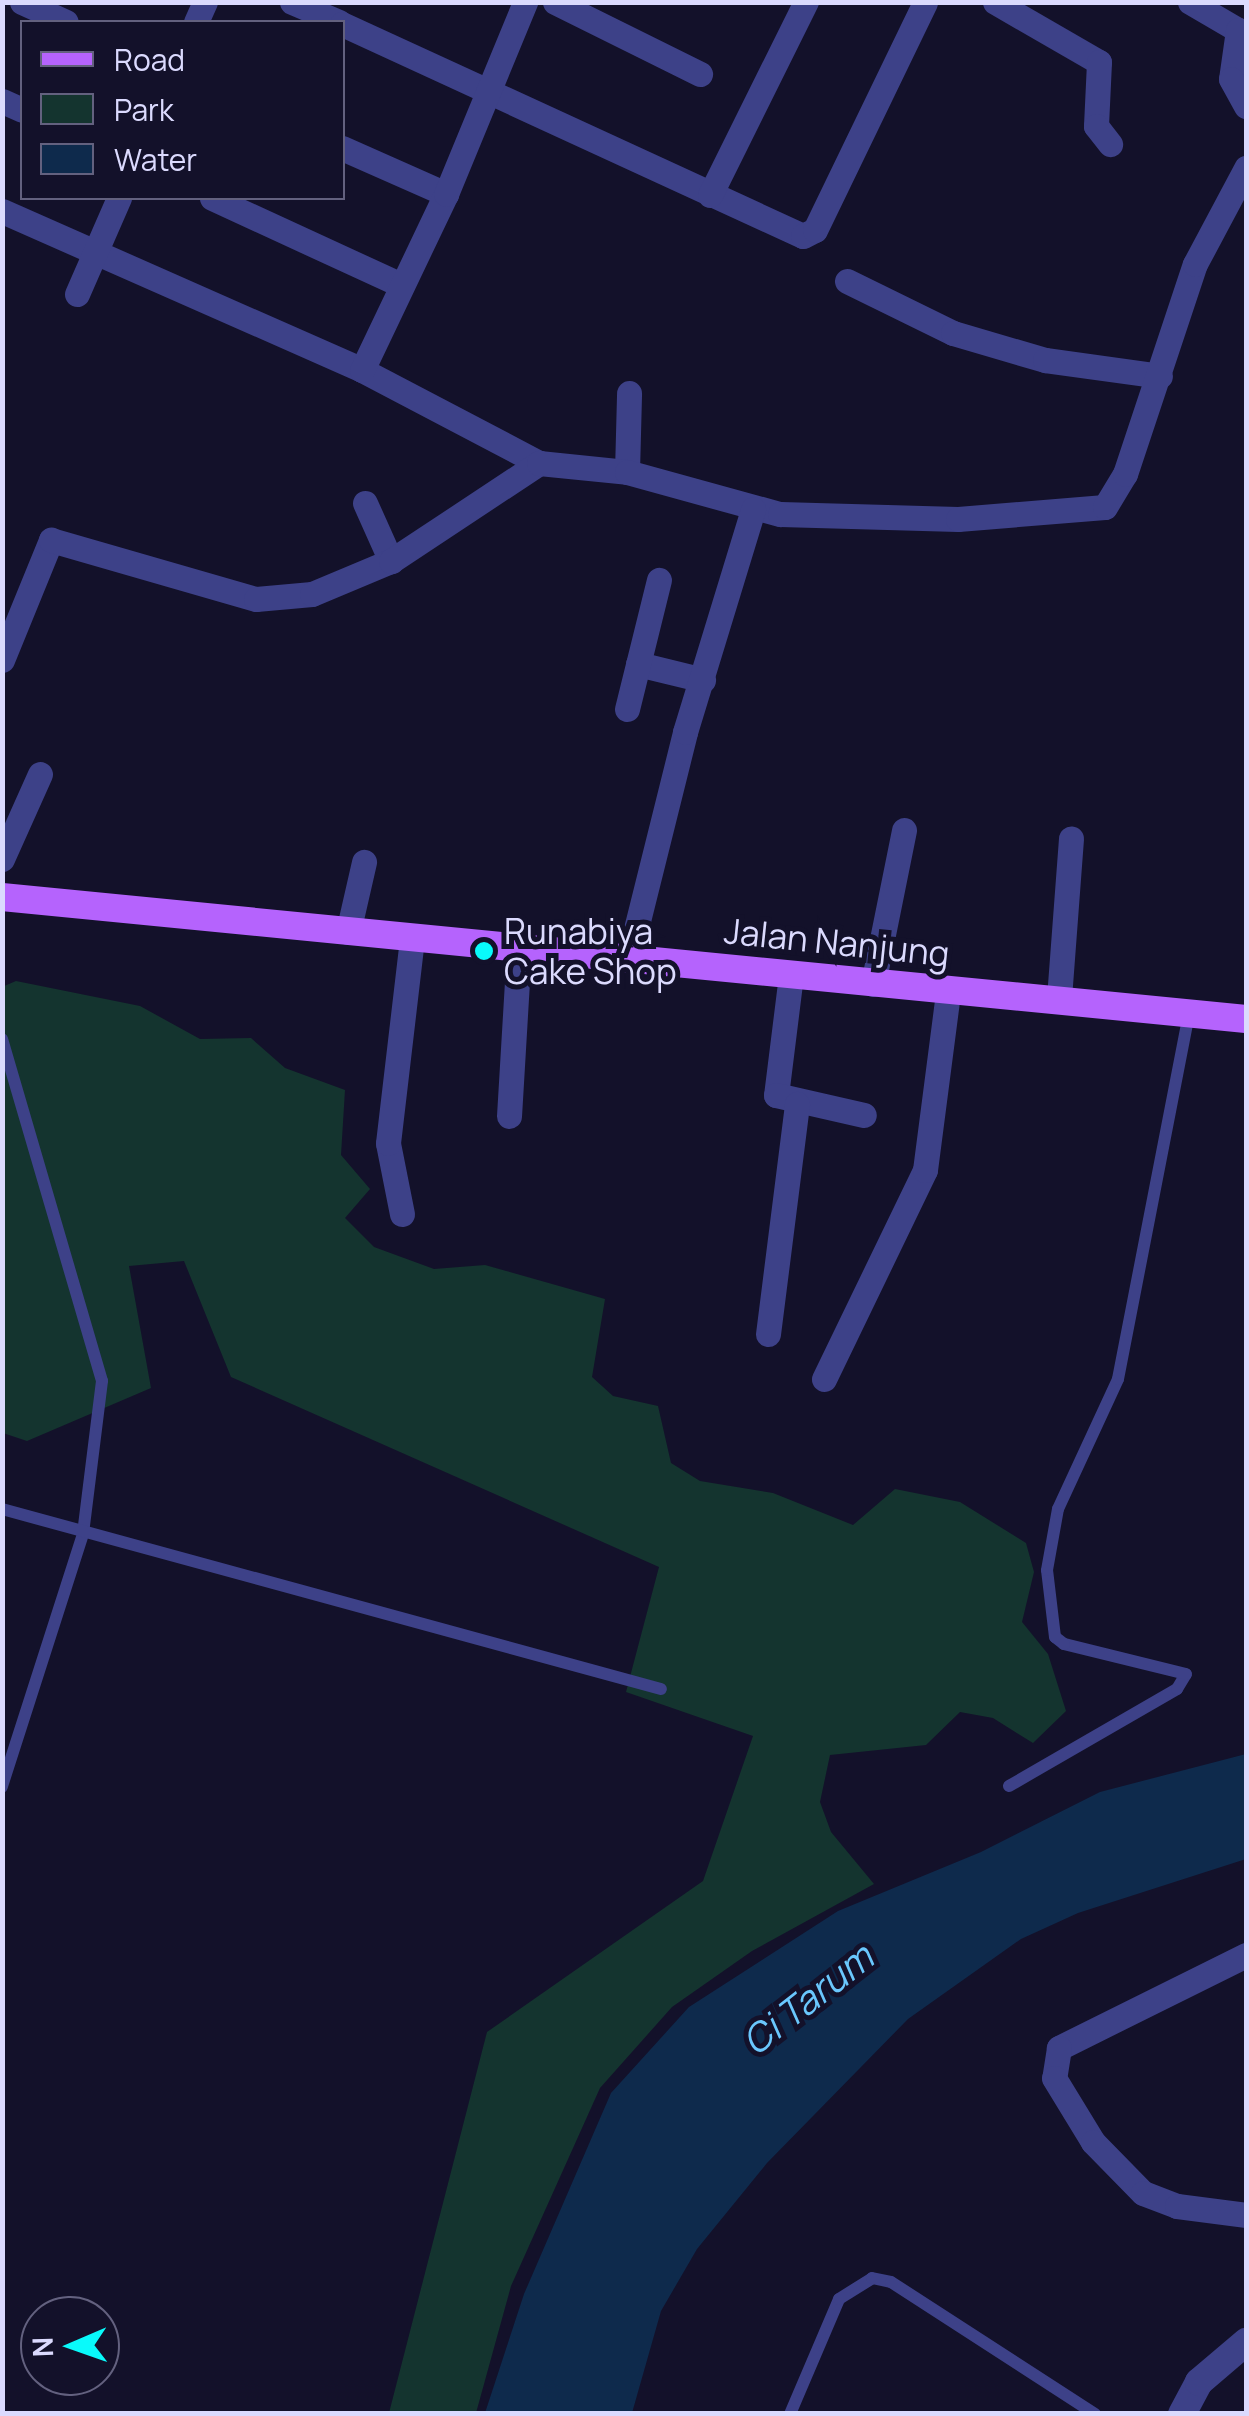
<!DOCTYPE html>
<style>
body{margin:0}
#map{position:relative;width:1249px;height:2416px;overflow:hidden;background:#13112a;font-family:Manrope,sans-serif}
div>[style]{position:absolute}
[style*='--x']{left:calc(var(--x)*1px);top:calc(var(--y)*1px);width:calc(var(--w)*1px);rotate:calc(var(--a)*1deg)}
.green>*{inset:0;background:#14342f}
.water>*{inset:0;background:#0e2a4c}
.service>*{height:12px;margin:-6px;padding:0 6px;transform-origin:6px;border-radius:6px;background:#3d4188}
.minor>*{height:25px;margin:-12.5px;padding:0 12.5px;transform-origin:12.5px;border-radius:12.5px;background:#3d4188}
.tertiary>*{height:28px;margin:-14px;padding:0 14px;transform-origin:14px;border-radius:14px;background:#3d4188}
.primary>*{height:28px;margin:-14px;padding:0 14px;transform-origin:14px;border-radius:14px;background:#b563fd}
.dots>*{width:28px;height:28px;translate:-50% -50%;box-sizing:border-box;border:5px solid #13112a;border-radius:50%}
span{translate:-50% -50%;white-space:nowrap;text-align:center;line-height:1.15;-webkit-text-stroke:10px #13112a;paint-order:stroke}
.poi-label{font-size:35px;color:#dbdafe}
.left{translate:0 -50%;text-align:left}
.street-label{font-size:35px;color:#dbdafe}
.water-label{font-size:38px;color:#6ac7fd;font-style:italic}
.frame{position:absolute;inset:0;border:5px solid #dbdafe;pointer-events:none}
.legend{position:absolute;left:20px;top:20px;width:325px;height:180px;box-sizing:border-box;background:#13112a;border:2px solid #63617f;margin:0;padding:12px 18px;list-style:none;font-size:30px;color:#dbdafe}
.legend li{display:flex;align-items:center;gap:20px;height:50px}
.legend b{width:50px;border:2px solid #63617f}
.north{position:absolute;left:20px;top:2296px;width:100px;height:100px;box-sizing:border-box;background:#13112a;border:2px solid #63617f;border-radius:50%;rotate:268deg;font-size:28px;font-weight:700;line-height:40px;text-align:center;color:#dbdafe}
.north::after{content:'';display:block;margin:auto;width:35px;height:45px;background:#09fafb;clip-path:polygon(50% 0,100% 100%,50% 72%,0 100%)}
</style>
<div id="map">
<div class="green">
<i style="clip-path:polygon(16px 981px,140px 1006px,200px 1039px,251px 1038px,285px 1068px,345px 1090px,341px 1155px,370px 1189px,345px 1218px,374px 1247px,434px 1269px,485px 1265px,605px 1299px,592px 1377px,613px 1396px,658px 1406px,671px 1463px,700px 1481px,773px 1493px,853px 1525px,895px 1489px,960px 1502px,1026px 1543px,1034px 1572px,1022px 1622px,1048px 1654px,1066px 1711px,1033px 1743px,993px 1718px,960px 1712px,926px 1745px,830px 1755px,820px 1802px,831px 1832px,874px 1884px,752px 1951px,672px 2007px,600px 2088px,511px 2286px,476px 2413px,389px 2413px,487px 2032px,703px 1881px,753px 1736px,626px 1692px,659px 1567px,231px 1377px,184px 1261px,129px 1266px,151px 1388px,27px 1441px,3px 1433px,2px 987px)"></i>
</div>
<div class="water">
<i style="clip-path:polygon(1246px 1754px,1246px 1859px,1078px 1913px,1021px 1939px,908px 2019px,767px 2163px,697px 2249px,661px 2311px,632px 2413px,485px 2413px,524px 2294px,611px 2093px,689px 2007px,838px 1911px,981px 1852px,1100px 1792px)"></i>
</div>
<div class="service">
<i style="--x:2;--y:1039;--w:356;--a:73.7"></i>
<i style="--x:102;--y:1381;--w:154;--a:97.1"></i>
<i style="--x:83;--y:1534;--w:266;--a:107.8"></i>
<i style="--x:2;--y:1509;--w:683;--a:15.28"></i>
<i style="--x:1009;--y:1786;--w:194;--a:-30"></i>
<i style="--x:1177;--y:1689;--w:17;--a:-59"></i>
<i style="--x:1186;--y:1674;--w:126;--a:-166.2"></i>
<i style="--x:1064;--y:1644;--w:11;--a:-142"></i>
<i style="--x:1055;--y:1637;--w:67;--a:-96.8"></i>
<i style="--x:1047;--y:1570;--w:62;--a:-79.8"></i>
<i style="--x:1058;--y:1509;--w:143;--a:-65.2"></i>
<i style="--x:1118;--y:1379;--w:372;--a:-79"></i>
<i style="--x:790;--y:2414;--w:125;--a:-66.9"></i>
<i style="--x:839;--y:2299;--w:39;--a:-32"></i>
<i style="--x:872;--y:2278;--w:19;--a:12"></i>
<i style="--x:891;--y:2282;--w:243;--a:32.9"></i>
</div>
<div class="minor">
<i style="--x:22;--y:2;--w:48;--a:24.4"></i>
<i style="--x:292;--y:2;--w:51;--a:23.1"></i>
<i style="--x:555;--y:2;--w:162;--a:26.4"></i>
<i style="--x:995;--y:2;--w:120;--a:30"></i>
<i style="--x:1099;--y:62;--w:64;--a:92.7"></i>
<i style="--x:1096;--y:126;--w:23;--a:52"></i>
<i style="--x:1190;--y:2;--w:56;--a:30.3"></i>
<i style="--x:1238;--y:30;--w:49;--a:98.1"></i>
<i style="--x:1231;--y:79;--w:31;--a:61"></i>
<i style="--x:196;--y:22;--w:22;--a:-66"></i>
<i style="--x:342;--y:24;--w:507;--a:24.7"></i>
<i style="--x:803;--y:236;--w:13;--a:-27"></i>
<i style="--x:815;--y:230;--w:253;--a:-64.2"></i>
<i style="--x:2;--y:101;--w:22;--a:24"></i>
<i style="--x:342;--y:148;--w:114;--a:23.9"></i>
<i style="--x:710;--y:195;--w:216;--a:-63.6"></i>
<i style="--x:212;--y:198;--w:208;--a:24.7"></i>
<i style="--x:2;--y:211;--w:394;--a:23.8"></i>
<i style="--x:362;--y:370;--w:200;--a:27.7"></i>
<i style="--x:847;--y:281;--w:118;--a:26.1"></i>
<i style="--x:953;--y:333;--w:96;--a:16.4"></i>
<i style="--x:1045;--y:360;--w:116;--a:7.9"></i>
<i style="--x:77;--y:294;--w:105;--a:-66.4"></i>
<i style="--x:362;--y:370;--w:195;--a:-64.5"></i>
<i style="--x:446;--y:194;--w:208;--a:-67.6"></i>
<i style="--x:627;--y:472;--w:79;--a:-88.5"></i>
<i style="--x:365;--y:503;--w:64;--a:65.9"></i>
<i style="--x:2;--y:660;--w:130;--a:-67.8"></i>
<i style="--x:51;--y:540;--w:213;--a:16.1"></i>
<i style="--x:256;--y:599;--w:56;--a:-5.1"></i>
<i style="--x:312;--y:594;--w:86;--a:-22.7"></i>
<i style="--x:391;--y:561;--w:178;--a:-33.5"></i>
<i style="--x:539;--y:463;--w:88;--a:5.8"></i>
<i style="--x:627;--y:472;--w:159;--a:15.4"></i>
<i style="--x:780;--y:514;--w:178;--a:1.6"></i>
<i style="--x:958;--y:519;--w:147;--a:-4.7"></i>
<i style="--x:1105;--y:507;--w:39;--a:-59"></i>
<i style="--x:1125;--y:474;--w:221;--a:-71.6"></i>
<i style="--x:1195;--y:264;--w:109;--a:-62"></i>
<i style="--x:638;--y:664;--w:67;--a:13.8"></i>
<i style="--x:627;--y:709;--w:133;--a:-76.1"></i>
<i style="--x:2;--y:859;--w:93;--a:-65.9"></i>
<i style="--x:348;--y:932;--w:72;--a:-77.1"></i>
<i style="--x:629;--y:957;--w:232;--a:-76"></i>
<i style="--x:685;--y:732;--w:233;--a:-73"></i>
<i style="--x:791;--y:975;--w:121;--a:97.1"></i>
<i style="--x:776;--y:1095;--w:90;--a:12.8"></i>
<i style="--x:873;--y:984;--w:157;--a:-78.6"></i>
<i style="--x:1059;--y:998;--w:160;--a:-85.7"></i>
<i style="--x:509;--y:1116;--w:168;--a:-86.6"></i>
<i style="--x:402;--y:1214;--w:72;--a:-101.2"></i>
<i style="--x:388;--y:1143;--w:205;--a:-83.3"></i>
<i style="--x:768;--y:1334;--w:232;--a:-82.8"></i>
<i style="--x:824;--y:1379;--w:232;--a:-64.2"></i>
<i style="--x:925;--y:1170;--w:178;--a:-82.6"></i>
<i style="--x:1246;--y:1955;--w:209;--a:153.6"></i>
<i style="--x:1059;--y:2048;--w:30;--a:99"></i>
<i style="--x:1054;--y:2078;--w:75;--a:58.6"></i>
<i style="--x:1093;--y:2142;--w:71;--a:45.6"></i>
<i style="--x:1143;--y:2193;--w:36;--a:21"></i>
<i style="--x:1177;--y:2206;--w:70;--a:7.4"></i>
</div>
<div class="tertiary">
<i style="--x:1182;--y:2414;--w:36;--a:-62"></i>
<i style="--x:1199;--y:2382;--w:62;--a:-40.4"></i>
</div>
<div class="primary">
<i style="--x:2;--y:897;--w:1250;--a:5.6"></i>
</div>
<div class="dots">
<i style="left:484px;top:951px;background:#09fafb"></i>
</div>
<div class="poi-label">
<span class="left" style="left:504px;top:951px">Runabiya<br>Cake Shop</span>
</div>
<div class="street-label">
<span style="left:837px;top:942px;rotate:6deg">Jalan Nanjung</span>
</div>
<div class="water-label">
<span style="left:807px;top:1999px;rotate:-38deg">Ci Tarum</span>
</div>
<div class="frame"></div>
<ul class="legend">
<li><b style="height:12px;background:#b563fd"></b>Road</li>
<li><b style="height:28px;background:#14342f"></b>Park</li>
<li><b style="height:28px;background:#0e2a4c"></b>Water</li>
</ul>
<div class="north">N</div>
</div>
